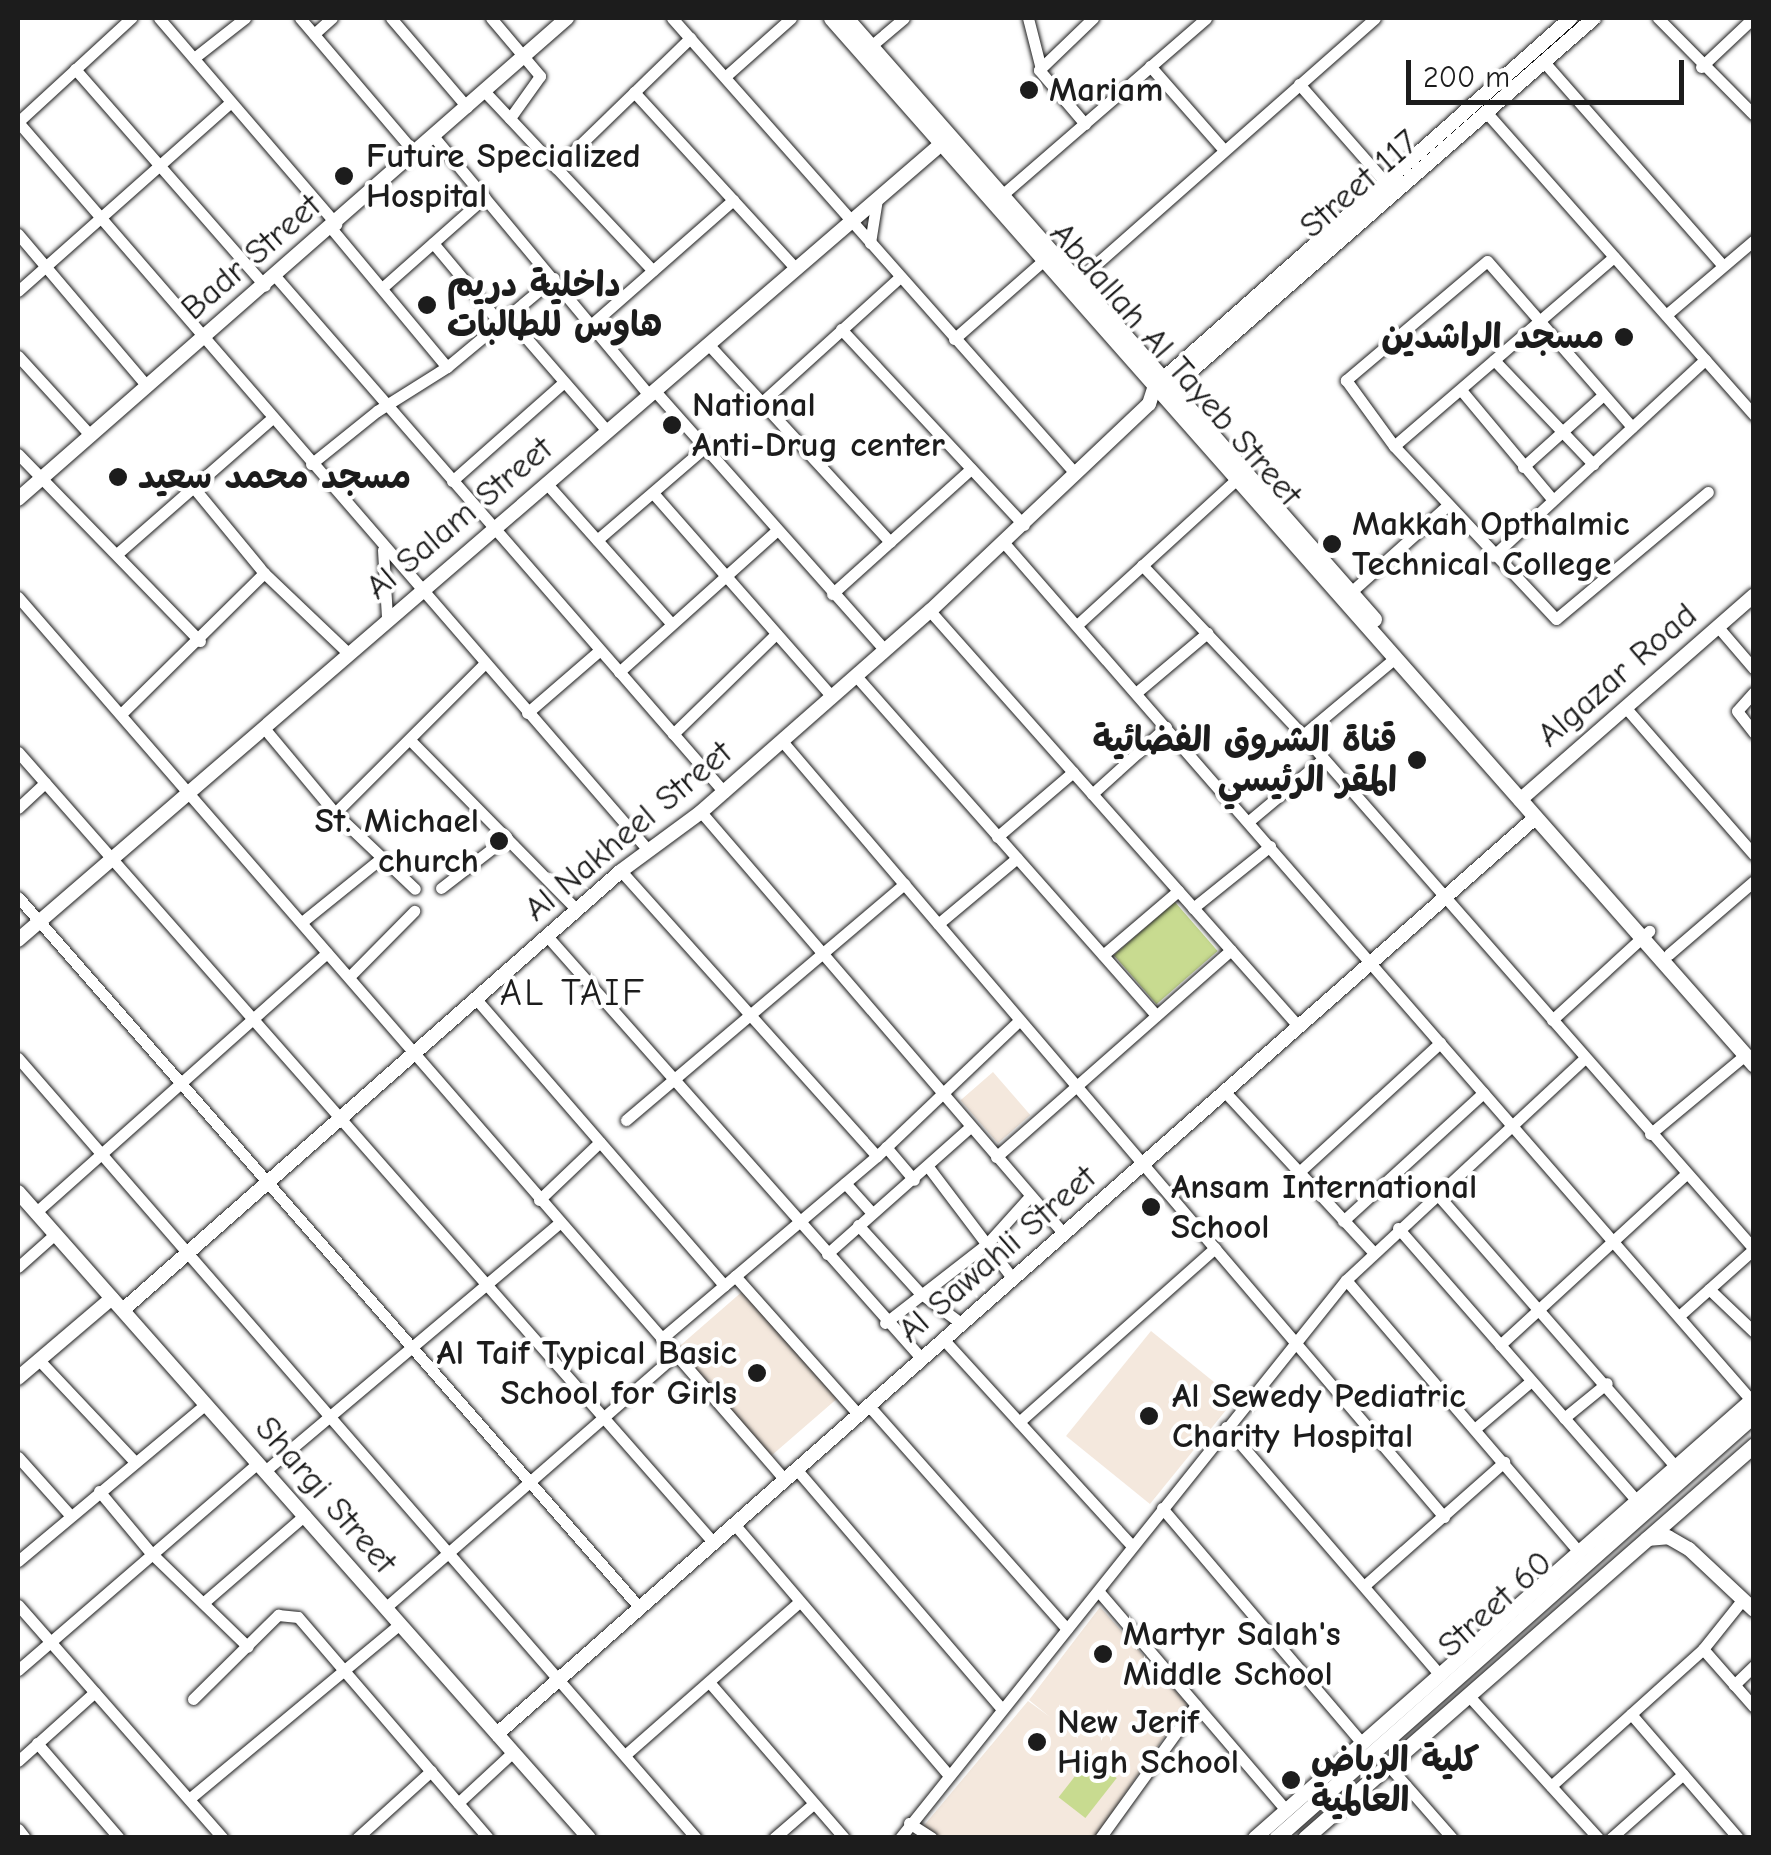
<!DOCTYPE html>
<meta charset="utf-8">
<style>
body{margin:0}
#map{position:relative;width:1771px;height:1855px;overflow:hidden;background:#fff;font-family:"Comic Neue","Playpen Sans Arabic",sans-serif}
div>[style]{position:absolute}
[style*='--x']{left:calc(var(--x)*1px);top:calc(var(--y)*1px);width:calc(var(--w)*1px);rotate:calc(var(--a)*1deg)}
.built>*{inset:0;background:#f4e8dd;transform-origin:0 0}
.green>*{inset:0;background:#c8db90;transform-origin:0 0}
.roads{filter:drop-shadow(0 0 2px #1c1c1c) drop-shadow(0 0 2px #1c1c1c)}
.minor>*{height:11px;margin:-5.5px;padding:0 5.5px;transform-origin:5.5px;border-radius:5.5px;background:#fff}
.tertiary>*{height:14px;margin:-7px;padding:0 7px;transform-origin:7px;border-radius:7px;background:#fff}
.secondary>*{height:15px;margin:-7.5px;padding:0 7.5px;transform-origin:7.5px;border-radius:7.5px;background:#fff}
.dots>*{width:28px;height:28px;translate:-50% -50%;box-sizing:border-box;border:5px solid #fff;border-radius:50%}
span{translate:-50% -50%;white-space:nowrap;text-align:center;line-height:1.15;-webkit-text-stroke:8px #fff;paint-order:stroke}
.poi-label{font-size:35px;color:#1c1c1c;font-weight:700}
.left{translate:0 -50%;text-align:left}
.right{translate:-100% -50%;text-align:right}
.street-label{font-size:35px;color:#1c1c1c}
.neighbourhood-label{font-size:38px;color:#1c1c1c;letter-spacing:2.5px}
.frame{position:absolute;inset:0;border:20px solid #1c1c1c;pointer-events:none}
.scale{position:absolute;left:1406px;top:60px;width:278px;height:45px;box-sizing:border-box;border:5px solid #1c1c1c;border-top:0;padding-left:12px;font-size:30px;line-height:35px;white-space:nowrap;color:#1c1c1c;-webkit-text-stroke:8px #fff;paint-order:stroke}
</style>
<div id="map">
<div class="built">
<i style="left:993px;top:1072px;width:57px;height:43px;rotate:49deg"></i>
<i style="left:744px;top:1290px;width:143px;height:89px;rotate:49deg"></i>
<i style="left:1151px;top:1331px;width:108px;height:135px;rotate:39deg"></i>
<i style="clip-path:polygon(1100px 1607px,1187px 1704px,1095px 1837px,934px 1837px,921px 1829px,1028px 1701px,1050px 1717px,1029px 1700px)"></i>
</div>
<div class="green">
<i style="left:1175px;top:902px;width:65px;height:81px;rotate:49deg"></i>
<i style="left:1090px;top:1757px;width:34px;height:51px;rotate:38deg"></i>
</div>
<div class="roads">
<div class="minor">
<i style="--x:159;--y:18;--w:272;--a:49.3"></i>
<i style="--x:300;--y:18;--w:177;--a:49.6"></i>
<i style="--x:391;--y:18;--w:117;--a:49.5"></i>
<i style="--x:491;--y:18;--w:76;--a:49.8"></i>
<i style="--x:540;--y:76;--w:52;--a:125.5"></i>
<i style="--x:672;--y:18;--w:606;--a:48.48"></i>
<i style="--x:1028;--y:18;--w:49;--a:75.7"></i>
<i style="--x:1658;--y:18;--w:136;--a:45.3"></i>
<i style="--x:314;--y:34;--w:24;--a:-42"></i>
<i style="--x:871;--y:46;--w:43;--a:-40.3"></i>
<i style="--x:194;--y:58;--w:65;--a:-38.1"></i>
<i style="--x:1544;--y:62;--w:271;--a:48.7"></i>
<i style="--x:1150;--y:66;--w:112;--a:48.6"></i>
<i style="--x:1701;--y:67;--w:71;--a:-43.3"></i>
<i style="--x:75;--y:69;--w:288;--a:48.8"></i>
<i style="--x:726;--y:76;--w:87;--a:-41.7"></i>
<i style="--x:1299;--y:84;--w:130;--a:48.7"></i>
<i style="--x:485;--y:92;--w:245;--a:46.8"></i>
<i style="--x:634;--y:92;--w:240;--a:47.5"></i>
<i style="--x:1486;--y:112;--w:405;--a:48.5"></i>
<i style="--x:18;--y:122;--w:961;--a:49.13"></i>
<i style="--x:18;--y:122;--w:154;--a:-42.6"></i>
<i style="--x:1085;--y:124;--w:71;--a:-130.4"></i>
<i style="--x:1039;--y:70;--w:75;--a:-43.9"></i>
<i style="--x:434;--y:137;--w:336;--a:50.2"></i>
<i style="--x:556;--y:168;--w:187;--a:-44.1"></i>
<i style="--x:1002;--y:195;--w:270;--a:-40.9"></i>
<i style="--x:331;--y:228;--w:181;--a:50.2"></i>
<i style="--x:18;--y:234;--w:199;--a:49.7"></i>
<i style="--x:433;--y:243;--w:104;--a:50.1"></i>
<i style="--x:870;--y:243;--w:45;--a:-81"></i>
<i style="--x:276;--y:277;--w:683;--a:48.98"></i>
<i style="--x:1077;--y:281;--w:397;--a:-41.4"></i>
<i style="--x:382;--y:288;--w:137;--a:-41.5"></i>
<i style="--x:18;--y:291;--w:283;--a:-41.6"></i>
<i style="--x:1666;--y:315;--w:116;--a:-40.4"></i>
<i style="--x:508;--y:317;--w:151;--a:49"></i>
<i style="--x:592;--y:324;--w:188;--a:-41.3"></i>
<i style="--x:841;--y:329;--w:268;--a:47"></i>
<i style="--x:954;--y:339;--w:120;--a:-41.3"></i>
<i style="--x:708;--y:344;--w:269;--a:47.4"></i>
<i style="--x:18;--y:356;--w:108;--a:47.6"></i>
<i style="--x:1494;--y:360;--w:144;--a:46.4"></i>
<i style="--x:654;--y:390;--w:348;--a:48.4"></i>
<i style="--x:1461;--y:390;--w:143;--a:50.1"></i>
<i style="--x:762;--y:402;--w:186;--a:-42.2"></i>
<i style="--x:1632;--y:427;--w:220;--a:-131.1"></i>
<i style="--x:1487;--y:261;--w:185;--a:139.8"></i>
<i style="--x:1346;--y:380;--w:82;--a:54"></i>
<i style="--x:1394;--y:446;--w:237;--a:46.9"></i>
<i style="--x:1556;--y:619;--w:198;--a:-39.9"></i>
<i style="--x:1394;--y:446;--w:290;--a:-40.7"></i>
<i style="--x:18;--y:454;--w:261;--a:45.8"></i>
<i style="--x:311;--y:464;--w:85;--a:-38.8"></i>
<i style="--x:377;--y:411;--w:83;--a:-32.2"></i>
<i style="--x:447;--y:367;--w:139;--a:-39.8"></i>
<i style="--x:1523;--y:467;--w:106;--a:-41.9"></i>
<i style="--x:452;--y:481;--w:149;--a:-41.5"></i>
<i style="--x:547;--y:484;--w:186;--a:48.3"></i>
<i style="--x:194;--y:488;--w:110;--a:50.5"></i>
<i style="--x:264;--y:573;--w:116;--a:43.6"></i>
<i style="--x:653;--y:493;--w:271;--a:48.7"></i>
<i style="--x:597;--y:540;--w:141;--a:-40.7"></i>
<i style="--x:1005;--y:544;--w:1135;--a:48.93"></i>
<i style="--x:383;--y:550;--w:67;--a:86.6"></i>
<i style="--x:118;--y:553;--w:203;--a:-41.2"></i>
<i style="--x:1493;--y:556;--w:289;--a:-42.8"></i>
<i style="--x:1142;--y:565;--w:234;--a:46.6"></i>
<i style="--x:1303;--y:735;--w:684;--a:48.74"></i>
<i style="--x:1351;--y:592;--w:129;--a:-41.9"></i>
<i style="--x:832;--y:594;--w:187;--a:-42"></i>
<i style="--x:18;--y:597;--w:1170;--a:49.02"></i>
<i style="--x:930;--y:611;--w:556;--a:48.43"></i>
<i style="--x:1077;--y:625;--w:217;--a:-42.4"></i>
<i style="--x:1718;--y:627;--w:55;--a:49.4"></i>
<i style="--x:619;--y:672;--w:212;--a:-41.9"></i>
<i style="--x:856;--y:676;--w:453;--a:48.5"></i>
<i style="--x:1137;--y:692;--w:92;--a:-40.1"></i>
<i style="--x:1754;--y:692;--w:25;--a:132"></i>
<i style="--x:1737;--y:711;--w:28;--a:52"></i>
<i style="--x:1625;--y:707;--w:196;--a:48.9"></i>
<i style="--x:527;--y:713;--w:96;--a:-40.8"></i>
<i style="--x:121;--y:714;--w:201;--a:-44.6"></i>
<i style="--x:264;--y:728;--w:111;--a:50.1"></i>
<i style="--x:335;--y:813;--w:110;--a:43.5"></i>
<i style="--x:673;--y:734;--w:144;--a:-44.2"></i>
<i style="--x:1303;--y:735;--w:120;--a:-39.9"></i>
<i style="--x:410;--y:740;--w:238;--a:45.5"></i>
<i style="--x:782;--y:741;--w:1020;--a:49.53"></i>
<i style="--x:18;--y:752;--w:1054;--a:48.66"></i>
<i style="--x:1092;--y:794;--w:100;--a:-42.2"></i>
<i style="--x:18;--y:808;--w:37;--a:-43"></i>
<i style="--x:701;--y:812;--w:557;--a:49.3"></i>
<i style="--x:335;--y:813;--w:211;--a:-45"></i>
<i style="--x:1249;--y:821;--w:95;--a:-39.9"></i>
<i style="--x:997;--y:837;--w:100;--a:-40.5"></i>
<i style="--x:621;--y:871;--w:383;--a:48.1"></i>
<i style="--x:441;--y:888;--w:83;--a:-37.7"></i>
<i style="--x:18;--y:897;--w:945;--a:48.82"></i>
<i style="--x:1193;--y:908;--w:99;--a:-38.8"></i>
<i style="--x:302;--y:922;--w:100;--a:-38.9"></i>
<i style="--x:938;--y:924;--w:103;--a:-39.9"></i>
<i style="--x:547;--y:936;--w:565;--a:48.44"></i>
<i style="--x:1669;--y:954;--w:112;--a:-40.7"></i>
<i style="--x:1103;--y:955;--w:99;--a:-40.5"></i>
<i style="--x:349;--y:977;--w:93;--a:-45.4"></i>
<i style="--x:476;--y:999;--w:379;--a:49.1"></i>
<i style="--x:1552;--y:1020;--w:132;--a:-42.5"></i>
<i style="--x:18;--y:1058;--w:1033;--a:49"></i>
<i style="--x:1225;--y:1092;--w:217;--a:47.2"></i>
<i style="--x:626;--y:1120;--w:365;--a:-40.3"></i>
<i style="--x:1650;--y:1134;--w:124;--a:-39.7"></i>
<i style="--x:886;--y:1147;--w:43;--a:49.7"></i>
<i style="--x:996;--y:1157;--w:313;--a:-41.4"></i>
<i style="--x:929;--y:1168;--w:139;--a:52.9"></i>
<i style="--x:1298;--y:1173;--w:193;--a:-42.5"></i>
<i style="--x:845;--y:1183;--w:40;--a:48"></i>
<i style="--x:1437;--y:1194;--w:363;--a:48.8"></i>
<i style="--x:539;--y:1200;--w:84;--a:-43.6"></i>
<i style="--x:35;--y:1213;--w:391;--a:-41.7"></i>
<i style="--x:1343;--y:1221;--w:190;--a:-42.4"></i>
<i style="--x:858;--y:1225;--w:91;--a:47.7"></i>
<i style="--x:919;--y:1292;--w:54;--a:36.7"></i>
<i style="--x:1398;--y:1228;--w:363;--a:48.8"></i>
<i style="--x:827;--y:1254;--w:190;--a:-41.6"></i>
<i style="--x:18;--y:1267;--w:50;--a:-41.7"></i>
<i style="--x:735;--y:1276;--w:186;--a:48.3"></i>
<i style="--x:1346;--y:1280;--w:358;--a:49.4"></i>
<i style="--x:1709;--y:1289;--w:62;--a:43.7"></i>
<i style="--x:1679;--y:1316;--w:101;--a:-41.8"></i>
<i style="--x:885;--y:1323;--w:129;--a:-37.8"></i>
<i style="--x:987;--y:1244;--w:64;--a:-48.1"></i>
<i style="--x:661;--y:1339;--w:283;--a:-40.3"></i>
<i style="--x:877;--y:1156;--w:197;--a:-43.6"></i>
<i style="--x:944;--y:1340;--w:277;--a:47.6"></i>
<i style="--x:1500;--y:1345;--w:251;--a:-42.6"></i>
<i style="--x:38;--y:1359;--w:140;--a:46.7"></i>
<i style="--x:869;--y:1406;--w:298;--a:48.4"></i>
<i style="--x:1564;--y:1418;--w:55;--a:-39.1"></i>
<i style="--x:1019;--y:1422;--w:262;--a:-41.6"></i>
<i style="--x:1226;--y:1427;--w:328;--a:49.2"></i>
<i style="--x:1477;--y:1427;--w:71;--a:-40.4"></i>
<i style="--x:18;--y:1457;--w:78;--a:48.1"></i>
<i style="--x:266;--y:1470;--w:383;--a:-40.1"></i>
<i style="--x:797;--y:1470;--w:315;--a:49.4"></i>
<i style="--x:99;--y:1491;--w:80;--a:50.1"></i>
<i style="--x:150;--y:1552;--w:136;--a:44.1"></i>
<i style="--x:1162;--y:1508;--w:309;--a:49.6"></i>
<i style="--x:735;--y:1525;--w:328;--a:49.5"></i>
<i style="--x:18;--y:1561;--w:245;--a:-39.9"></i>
<i style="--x:1365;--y:1585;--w:186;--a:-41.5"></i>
<i style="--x:1100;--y:1593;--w:286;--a:49.4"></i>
<i style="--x:203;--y:1603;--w:135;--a:-40.8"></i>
<i style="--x:18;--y:1605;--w:310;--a:48.7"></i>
<i style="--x:385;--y:1608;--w:383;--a:-41.1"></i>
<i style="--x:1703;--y:1649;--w:77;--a:48.7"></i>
<i style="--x:18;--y:1670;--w:317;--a:-40.8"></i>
<i style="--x:709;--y:1682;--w:206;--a:49.1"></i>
<i style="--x:1734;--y:1685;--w:28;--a:-44"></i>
<i style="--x:1468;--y:1695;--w:193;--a:47.7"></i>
<i style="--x:193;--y:1699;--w:120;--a:-44.7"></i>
<i style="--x:278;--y:1615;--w:20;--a:6"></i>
<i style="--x:298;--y:1617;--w:291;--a:49.3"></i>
<i style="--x:1631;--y:1714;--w:164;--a:49.2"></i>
<i style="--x:37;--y:1743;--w:125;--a:49.2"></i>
<i style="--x:625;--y:1755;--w:232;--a:-41.3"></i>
<i style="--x:18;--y:1761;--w:103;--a:-41.9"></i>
<i style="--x:1388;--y:1765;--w:97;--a:48.8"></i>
<i style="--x:1551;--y:1786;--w:205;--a:-42"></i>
<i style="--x:1703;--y:1649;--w:64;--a:-51.3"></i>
<i style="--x:189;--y:1799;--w:274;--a:-39.7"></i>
<i style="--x:458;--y:1803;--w:75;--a:-42.8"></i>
<i style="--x:909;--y:1823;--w:27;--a:33"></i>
<i style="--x:18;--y:1829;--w:11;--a:52"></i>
<i style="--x:357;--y:1838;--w:100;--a:-42.2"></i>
<i style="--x:774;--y:1838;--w:49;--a:-40.9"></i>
<i style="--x:900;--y:1838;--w:714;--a:-51.37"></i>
<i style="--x:1346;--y:1280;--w:325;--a:-42.9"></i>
<i style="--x:1100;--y:1838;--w:164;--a:-54.2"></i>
<i style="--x:1611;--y:1838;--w:96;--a:-41.6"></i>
</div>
<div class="tertiary">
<i style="--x:1166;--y:393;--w:569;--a:-41.22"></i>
<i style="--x:18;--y:499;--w:730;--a:-41.22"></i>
<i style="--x:1520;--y:800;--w:311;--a:-41.2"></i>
<i style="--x:18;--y:940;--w:1228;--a:-40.77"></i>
<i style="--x:18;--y:1192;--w:862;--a:48.53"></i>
<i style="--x:124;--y:1309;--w:662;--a:-41.39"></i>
<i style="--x:621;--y:871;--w:99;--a:-36.4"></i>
<i style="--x:701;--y:812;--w:305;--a:-41.3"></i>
<i style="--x:930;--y:611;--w:301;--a:-43.4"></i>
<i style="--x:1149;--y:404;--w:19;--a:-72"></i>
<i style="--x:1155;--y:386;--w:555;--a:-41.5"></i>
<i style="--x:18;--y:1378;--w:123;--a:-40.4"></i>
<i style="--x:1647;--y:1539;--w:21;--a:-5"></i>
<i style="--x:1668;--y:1537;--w:24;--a:30"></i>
<i style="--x:1689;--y:1549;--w:89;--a:43.2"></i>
<i style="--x:497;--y:1734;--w:1384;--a:-41.43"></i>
<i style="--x:1255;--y:1838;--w:665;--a:-41.4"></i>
</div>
<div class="secondary">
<i style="--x:831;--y:18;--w:1396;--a:48.6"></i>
<i style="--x:846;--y:18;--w:800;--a:48.7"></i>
<i style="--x:1276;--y:1838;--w:638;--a:-41.51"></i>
<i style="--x:1305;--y:1838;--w:597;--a:-41.19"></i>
</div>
</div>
<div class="dots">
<i style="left:1029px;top:90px;background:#1c1c1c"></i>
<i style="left:344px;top:176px;background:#1c1c1c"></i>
<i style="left:427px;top:305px;background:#1c1c1c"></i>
<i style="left:1624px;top:337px;background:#1c1c1c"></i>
<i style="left:672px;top:425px;background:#1c1c1c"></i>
<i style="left:118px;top:477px;background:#1c1c1c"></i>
<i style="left:1332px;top:544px;background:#1c1c1c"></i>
<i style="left:1417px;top:760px;background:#1c1c1c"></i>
<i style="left:499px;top:841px;background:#1c1c1c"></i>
<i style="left:1151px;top:1207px;background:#1c1c1c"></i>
<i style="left:757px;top:1373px;background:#1c1c1c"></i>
<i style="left:1149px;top:1416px;background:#1c1c1c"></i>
<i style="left:1103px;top:1654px;background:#1c1c1c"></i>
<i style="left:1037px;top:1742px;background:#1c1c1c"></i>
<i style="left:1291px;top:1780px;background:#1c1c1c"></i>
</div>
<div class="poi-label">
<span class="left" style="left:1049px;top:90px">Mariam</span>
<span class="left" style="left:366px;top:176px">Future Specialized<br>Hospital</span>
<span class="left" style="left:447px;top:305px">داخلية دريم<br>هاوس للطالبات</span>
<span class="right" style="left:1604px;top:337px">مسجد الراشدين</span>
<span class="left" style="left:692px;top:425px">National<br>Anti-Drug center</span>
<span class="left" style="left:138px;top:477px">مسجد محمد سعيد</span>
<span class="left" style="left:1352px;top:544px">Makkah Opthalmic<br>Technical College</span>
<span class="right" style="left:1397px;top:760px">قناة الشروق الفضائية<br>المقر الرئيسي</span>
<span class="right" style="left:479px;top:841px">St. Michael<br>church</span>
<span class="left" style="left:1171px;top:1207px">Ansam International<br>School</span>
<span class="right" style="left:737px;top:1373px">Al Taif Typical Basic<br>School for Girls</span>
<span class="left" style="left:1172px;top:1416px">Al Sewedy Pediatric<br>Charity Hospital</span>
<span class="left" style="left:1123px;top:1654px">Martyr Salah's<br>Middle School</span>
<span class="left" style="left:1057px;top:1742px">New Jerif<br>High School</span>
<span class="left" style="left:1311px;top:1780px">كلية الرباض<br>العالمية</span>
</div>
<div class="street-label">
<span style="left:1359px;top:184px;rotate:-41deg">Street 117</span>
<span style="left:251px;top:257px;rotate:-41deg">Badr Street</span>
<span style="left:1176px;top:364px;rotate:49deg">Abdallah Al Tayeb Street</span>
<span style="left:459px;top:518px;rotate:-40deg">Al Salam Street</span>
<span style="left:1617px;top:675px;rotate:-41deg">Algazar Road</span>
<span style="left:628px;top:831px;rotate:-40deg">Al Nakheel Street</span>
<span style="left:997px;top:1254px;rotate:-41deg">Al Sawahli Street</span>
<span style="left:326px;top:1495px;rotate:49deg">Shargi Street</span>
<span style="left:1495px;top:1604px;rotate:-42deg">Street 60</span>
</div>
<div class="neighbourhood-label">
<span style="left:573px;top:994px">AL TAIF</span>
</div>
<div class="frame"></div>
<div class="scale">200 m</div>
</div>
